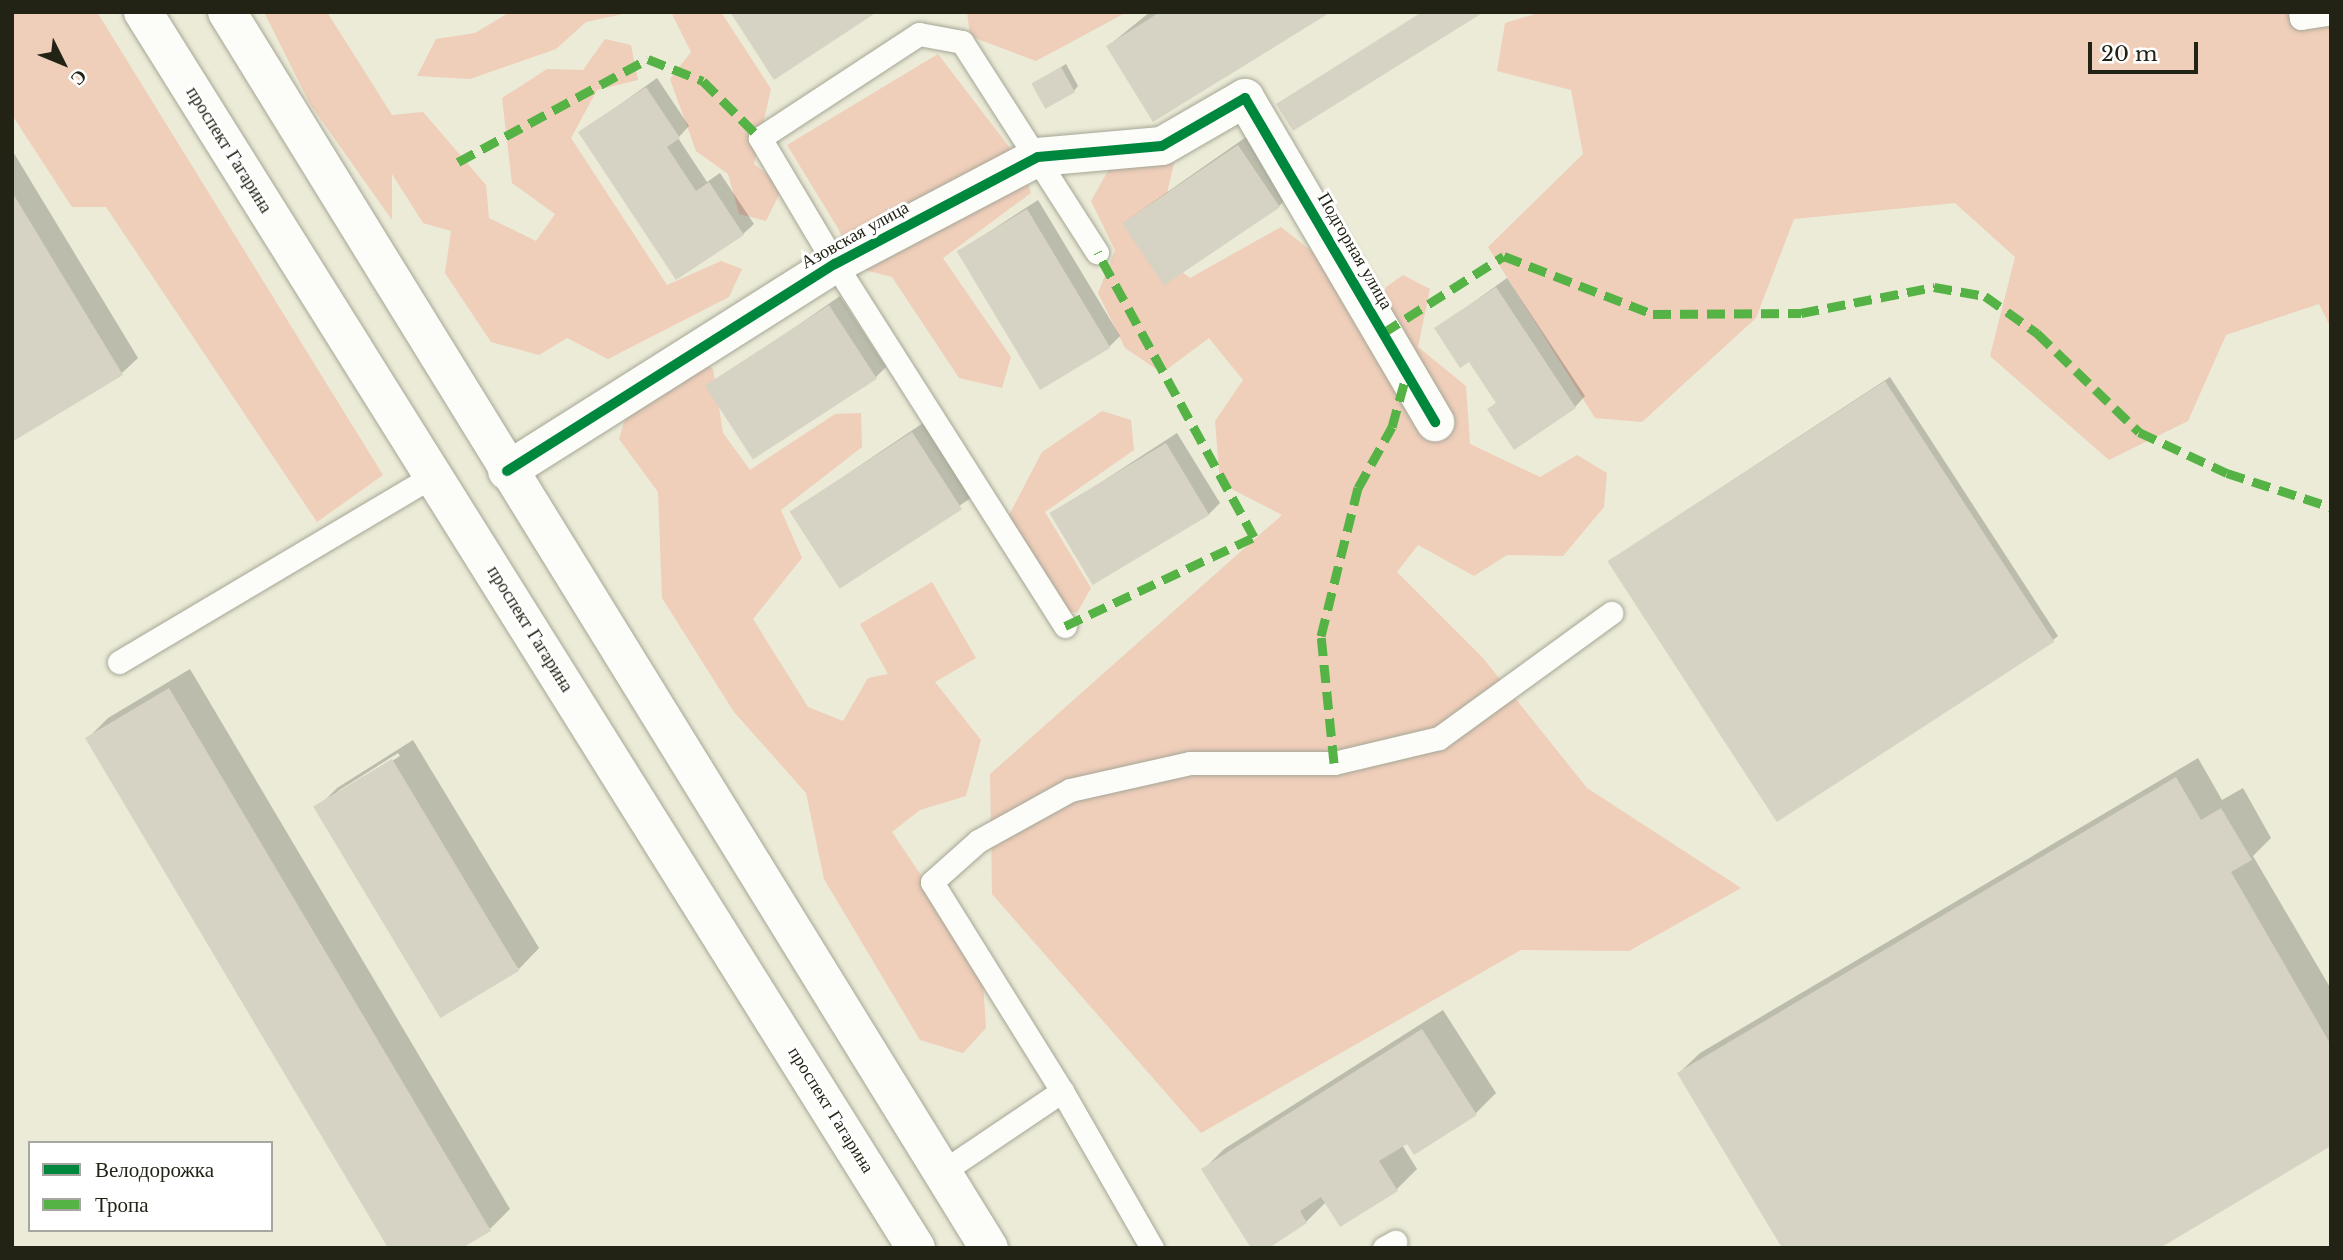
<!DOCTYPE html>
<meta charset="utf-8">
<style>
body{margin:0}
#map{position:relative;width:2343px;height:1260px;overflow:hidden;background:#ebebd7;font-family:"Libre Baskerville",serif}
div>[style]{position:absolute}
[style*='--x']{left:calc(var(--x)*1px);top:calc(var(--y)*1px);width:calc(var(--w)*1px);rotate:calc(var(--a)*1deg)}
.green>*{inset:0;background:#efceba}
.shadow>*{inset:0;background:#0003;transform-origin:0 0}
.building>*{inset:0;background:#d7d3c4;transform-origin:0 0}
.roads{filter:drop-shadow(0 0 2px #a6a696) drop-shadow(0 0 2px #a6a696)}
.service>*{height:23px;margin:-11.5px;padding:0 11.5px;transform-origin:11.5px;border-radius:11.5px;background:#fcfcf9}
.minor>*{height:38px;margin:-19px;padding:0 19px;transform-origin:19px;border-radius:19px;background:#fcfcf9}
.primary>*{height:38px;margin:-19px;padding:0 19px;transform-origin:19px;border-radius:19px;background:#fcfcf9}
.quiet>*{height:9px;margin-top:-4.5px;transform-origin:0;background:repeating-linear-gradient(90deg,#55b244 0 18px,transparent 0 27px)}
.cycleway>*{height:10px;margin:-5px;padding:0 5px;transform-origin:5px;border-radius:5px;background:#00873e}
span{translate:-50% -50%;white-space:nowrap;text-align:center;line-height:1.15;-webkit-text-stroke:6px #fff;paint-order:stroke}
.street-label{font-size:18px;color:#232315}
.frame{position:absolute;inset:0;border:14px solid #232315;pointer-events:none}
.legend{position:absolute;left:28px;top:1141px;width:245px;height:91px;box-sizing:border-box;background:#fff;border:2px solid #a7a7a1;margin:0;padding:9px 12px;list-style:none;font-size:21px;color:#232315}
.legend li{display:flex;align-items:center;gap:14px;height:35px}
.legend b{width:35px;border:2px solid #a7a7a1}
.north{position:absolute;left:28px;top:28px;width:70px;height:70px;-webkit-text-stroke:5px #fff;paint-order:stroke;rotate:133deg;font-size:19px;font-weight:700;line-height:28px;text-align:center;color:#232315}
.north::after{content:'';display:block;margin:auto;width:24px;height:32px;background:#232315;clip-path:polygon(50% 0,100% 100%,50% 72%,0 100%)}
.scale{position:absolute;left:2088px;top:42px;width:110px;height:32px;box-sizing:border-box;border:4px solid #232315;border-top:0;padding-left:9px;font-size:21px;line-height:24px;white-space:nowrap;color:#232315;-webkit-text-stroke:5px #fff;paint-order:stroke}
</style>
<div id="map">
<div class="green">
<i style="clip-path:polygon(12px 12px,97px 12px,383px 475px,317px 522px,106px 207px,72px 207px,12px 115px)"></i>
<i style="clip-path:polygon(264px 12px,327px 12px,392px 115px,423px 112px,486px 185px,489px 218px,536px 241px,555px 214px,512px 183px,502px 98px,547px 69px,583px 70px,605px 39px,631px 45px,638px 80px,597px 90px,571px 138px,667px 285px,721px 261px,742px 269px,729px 297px,608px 359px,567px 338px,539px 355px,491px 342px,445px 273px,451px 231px,423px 223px,392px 174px,392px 220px,310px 104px)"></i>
<i style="clip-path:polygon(510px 12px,632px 12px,586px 22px,556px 49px,470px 79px,417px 76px,436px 39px,475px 33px)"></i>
<i style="clip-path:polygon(671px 12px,721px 12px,771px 89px,754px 164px,783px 186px,766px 221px,739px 214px,728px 174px,696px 151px,670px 79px,691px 52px)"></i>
<i style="clip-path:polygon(967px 12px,1127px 12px,1036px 61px,970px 36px)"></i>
<i style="clip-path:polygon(1542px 12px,2331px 12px,2331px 328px,2319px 304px,2226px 335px,2188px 421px,2109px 460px,1990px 356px,2015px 257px,1955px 203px,1794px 219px,1756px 318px,1642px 422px,1595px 418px,1488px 247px,1583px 154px,1571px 90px,1497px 71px,1505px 23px)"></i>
<i style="clip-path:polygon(938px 54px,1020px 161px,1031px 193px,943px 258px,1011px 357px,1002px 388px,959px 378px,892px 277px,853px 267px,839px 230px,787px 145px)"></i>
<i style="clip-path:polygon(1175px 159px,1154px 249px,1190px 278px,1281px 227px,1334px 269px,1357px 308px,1403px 275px,1430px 289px,1418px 347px,1466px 386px,1470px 444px,1540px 477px,1577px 455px,1607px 473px,1604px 507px,1563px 556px,1507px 555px,1474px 576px,1418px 545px,1397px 572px,1483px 658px,1587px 788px,1741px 888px,1629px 951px,1521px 950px,1201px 1133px,992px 894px,990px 774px,1282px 515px,1220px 483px,1215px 421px,1243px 380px,1209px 338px,1162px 373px,1125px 348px,1098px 293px,1115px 250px,1091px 201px,1113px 162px)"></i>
<i style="clip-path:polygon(682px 345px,713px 369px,723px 433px,750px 470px,835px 414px,861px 413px,862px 447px,781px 510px,802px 558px,753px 619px,808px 707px,843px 721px,868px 678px,888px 674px,860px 624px,932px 582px,976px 658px,935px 682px,981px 740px,966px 796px,920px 810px,892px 832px,982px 966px,986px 1028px,963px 1053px,920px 1040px,824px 879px,806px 793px,734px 712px,662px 598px,658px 492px,619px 439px,639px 371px)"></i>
<i style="clip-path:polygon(1102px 411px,1131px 420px,1134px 450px,1045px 512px,1091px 588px,1077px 613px,1051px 606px,1008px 517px,1042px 452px)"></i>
</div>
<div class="shadow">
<i style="clip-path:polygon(1150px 12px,1328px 12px,1108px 46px)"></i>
<i style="clip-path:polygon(1066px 64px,1078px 86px,1074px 91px,1033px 84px)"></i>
<i style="clip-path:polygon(657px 78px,689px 126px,678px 138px,707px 182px,720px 173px,754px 224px,743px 234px,580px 133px)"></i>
<i style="clip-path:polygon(1249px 135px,1289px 196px,1279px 206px,1123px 223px)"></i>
<i style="clip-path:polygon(12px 150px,138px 358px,122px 373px,12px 440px)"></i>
<i style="clip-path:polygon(1038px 200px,1120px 336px,1109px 347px,958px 252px)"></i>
<i style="clip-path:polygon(1507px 278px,1585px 396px,1575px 407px,1489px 409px,1497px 402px,1469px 360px,1436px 329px)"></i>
<i style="clip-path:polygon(840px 296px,886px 367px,876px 377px,709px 387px)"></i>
<i style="clip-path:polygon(1890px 377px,2058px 636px,2053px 640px,1609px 561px)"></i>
<i style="left:923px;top:423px;width:89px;height:158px;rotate:56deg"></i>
<i style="clip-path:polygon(1177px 433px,1220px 503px,1209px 514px,1052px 514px)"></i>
<i style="clip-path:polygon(190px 669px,510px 1209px,490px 1229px,87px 739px,108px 718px)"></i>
<i style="clip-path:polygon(evenodd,413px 740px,539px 948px,519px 969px,316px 809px,337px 788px,413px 740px,398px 753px,400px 756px,338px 795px,338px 791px,398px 753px)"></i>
<i style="clip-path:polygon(2198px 758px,2222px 800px,2243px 788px,2271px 838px,2253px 856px,2331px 989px,2331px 1144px,1679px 1073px,1700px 1053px)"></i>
<i style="clip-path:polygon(1443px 1010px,1496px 1093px,1475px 1114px,1402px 1145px,1417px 1169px,1397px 1189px,1326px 1202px,1306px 1222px,1204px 1169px,1224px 1149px)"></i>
</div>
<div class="building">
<i style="clip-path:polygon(730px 12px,877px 12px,774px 80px)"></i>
<i style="clip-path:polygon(1160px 12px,1331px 12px,1153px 122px,1106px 46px)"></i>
<i style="clip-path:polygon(1422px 12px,1484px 12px,1293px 131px,1276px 104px)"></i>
<i style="left:1061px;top:67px;width:29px;height:34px;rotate:61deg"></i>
<i style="clip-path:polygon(646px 87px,680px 138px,667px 147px,696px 191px,709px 182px,744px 235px,676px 280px,578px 132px)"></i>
<i style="left:1238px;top:145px;width:75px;height:140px;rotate:56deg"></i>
<i style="clip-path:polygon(12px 192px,123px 375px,12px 442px)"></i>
<i style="left:1027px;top:209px;width:162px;height:82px;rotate:59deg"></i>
<i style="clip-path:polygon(1496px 287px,1576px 408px,1514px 450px,1487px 409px,1496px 403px,1469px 362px,1460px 368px,1434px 328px)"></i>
<i style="left:829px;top:305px;width:88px;height:148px;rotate:57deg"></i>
<i style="left:1885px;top:381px;width:311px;height:331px;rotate:57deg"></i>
<i style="left:912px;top:432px;width:92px;height:146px;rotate:57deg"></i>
<i style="left:1166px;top:443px;width:84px;height:136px;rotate:59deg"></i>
<i style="clip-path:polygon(169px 688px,491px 1231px,462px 1248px,388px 1248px,85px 738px)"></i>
<i style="left:392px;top:759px;width:247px;height:92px;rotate:59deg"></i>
<i style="clip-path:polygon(2176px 777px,2201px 820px,2221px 808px,2252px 860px,2231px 872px,2331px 1045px,2331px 1146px,2160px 1248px,1782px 1248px,1677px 1073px)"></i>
<i style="clip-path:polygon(1422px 1029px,1477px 1115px,1414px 1155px,1407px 1144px,1379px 1161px,1398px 1191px,1340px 1227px,1321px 1197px,1300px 1211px,1307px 1223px,1269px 1248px,1251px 1248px,1201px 1169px)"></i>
</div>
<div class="roads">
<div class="service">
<i style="--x:2300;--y:12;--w:6;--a:81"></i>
<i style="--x:2301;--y:18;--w:30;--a:-9"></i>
<i style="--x:1065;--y:626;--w:429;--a:-122.4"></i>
<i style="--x:835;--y:264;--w:147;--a:-120.8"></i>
<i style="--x:760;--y:138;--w:190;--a:-33.2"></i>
<i style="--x:919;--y:34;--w:44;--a:10.5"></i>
<i style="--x:962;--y:42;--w:250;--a:57.3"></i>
<i style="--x:119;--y:662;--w:366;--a:-30.7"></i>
<i style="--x:942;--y:1172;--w:145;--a:-34"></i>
<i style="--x:1152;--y:1248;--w:181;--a:-119.8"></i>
<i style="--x:1062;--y:1091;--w:246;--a:-121.9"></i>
<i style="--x:932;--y:882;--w:62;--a:-41.7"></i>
<i style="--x:978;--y:841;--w:105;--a:-29"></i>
<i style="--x:1070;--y:790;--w:123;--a:-12.7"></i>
<i style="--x:1190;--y:763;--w:144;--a:0"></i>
<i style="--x:1334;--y:763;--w:108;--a:-13.4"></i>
<i style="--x:1439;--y:738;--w:213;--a:-36"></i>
<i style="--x:1384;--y:1248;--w:13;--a:-29"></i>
</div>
<div class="minor">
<i style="--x:507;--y:471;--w:388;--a:-32.3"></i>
<i style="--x:835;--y:264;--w:229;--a:-27.8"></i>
<i style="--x:1038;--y:157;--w:124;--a:-5.1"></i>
<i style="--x:1162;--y:146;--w:96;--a:-30"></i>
<i style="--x:1245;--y:98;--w:376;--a:59.6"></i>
</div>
<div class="primary">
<i style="--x:143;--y:12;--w:1458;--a:57.98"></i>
<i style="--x:227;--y:12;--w:1452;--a:58.35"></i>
</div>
</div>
<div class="quiet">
<i style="--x:458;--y:162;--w:216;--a:-28.5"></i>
<i style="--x:648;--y:59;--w:59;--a:21.8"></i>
<i style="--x:703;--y:81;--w:81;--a:45"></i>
<i style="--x:1383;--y:333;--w:143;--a:-32.5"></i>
<i style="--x:1504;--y:256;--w:160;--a:21.3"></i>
<i style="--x:1653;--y:314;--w:148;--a:-0.4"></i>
<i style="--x:1801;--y:313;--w:136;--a:-11.1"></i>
<i style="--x:1934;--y:287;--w:52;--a:10"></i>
<i style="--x:1985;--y:296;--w:64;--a:35.4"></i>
<i style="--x:2037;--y:333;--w:142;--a:44.1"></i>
<i style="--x:2139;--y:432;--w:97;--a:25"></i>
<i style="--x:2227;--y:473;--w:109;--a:18.1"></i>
<i style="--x:1065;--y:626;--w:209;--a:-25.2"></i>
<i style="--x:1254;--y:537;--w:325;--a:-118.8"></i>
<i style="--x:1334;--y:763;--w:128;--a:-95.8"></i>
<i style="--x:1321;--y:636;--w:153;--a:-76"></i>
<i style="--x:1358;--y:488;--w:70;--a:-60.9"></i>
<i style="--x:1392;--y:427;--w:56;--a:-74.5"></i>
</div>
<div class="cycleway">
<i style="--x:507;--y:471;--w:388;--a:-32.3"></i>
<i style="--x:835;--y:264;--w:229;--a:-27.8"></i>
<i style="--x:1038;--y:157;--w:124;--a:-5.1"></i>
<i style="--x:1162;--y:146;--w:96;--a:-30"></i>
<i style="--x:1245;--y:98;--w:376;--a:59.6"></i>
</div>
<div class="street-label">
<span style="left:229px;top:150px;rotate:58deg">проспект Гагарина</span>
<span style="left:855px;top:235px;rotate:-29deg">Азовская улица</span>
<span style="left:1355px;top:251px;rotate:60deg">Подгорная улица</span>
<span style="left:530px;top:629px;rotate:58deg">проспект Гагарина</span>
<span style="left:831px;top:1110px;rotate:58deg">проспект Гагарина</span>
</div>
<div class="frame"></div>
<ul class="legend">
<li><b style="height:9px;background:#00873e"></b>Велодорожка</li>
<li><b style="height:9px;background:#55b244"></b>Тропа</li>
</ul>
<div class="north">С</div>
<div class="scale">20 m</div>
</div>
